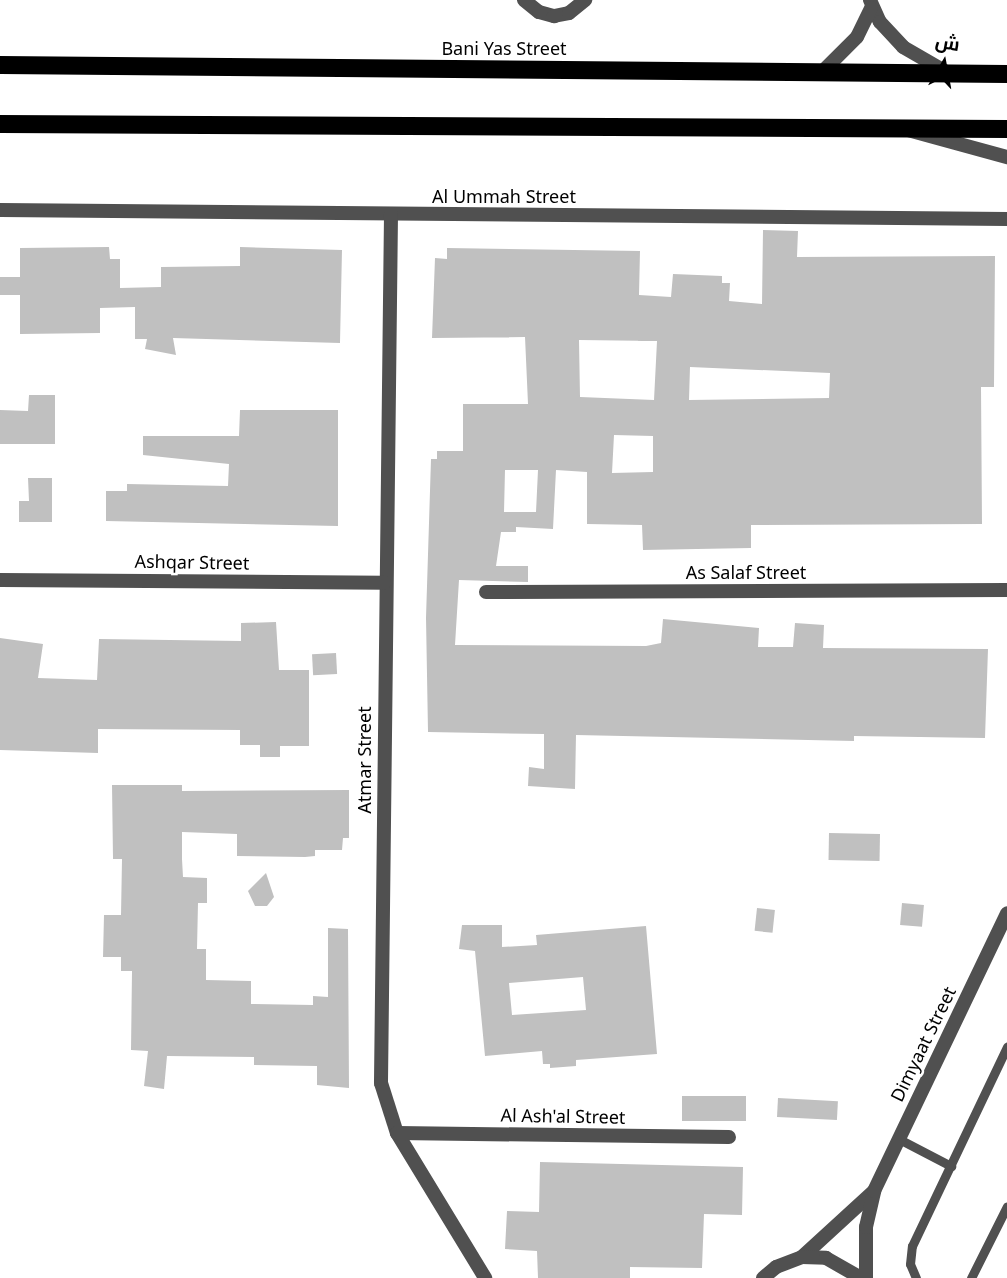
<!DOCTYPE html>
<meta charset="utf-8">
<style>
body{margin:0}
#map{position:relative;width:1007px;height:1278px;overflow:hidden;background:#fff;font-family:"Noto Sans",Cairo,sans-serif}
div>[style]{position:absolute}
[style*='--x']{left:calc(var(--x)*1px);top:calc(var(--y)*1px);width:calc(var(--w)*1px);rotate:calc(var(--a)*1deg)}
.building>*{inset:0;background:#c0c0c0;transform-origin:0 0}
.lane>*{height:9px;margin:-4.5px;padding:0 4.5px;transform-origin:4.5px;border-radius:4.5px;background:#505050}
.street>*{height:14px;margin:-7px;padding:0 7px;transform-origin:7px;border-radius:7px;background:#505050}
.primary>*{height:18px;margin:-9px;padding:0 9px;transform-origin:9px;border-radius:9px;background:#000}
span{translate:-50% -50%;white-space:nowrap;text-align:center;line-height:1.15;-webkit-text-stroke:5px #fff;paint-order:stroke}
.street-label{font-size:18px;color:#000}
.north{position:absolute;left:909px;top:28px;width:70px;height:70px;-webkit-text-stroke:5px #fff;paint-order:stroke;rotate:10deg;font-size:19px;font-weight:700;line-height:28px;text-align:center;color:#000}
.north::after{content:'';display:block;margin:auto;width:24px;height:32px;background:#000;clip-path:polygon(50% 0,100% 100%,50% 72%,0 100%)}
</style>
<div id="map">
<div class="building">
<i style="clip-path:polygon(evenodd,763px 230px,798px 231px,797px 257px,995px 256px,994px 387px,981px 387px,982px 524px,751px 525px,751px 548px,643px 550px,642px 525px,587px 524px,587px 472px,556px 470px,553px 529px,516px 527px,516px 532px,501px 532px,496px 566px,528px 566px,528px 582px,459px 580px,455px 645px,646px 646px,661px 643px,663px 619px,759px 628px,758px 647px,793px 647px,795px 623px,824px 625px,823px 648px,988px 649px,985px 738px,854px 736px,854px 741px,576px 735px,575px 789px,528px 786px,529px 767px,544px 769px,544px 734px,428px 732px,426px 618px,431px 459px,437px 459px,437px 451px,463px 451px,463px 404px,528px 404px,525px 337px,432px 338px,435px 258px,447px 259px,447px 248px,640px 251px,639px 295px,671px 297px,673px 274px,722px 276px,722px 283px,730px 283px,729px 301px,762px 304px,763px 230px,579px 340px,657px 341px,654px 400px,580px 397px,579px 340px,763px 230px,690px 367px,830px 373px,829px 398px,689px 400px,690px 367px,763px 230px,614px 435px,653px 436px,653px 472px,612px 473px,614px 435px,763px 230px,505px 470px,538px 470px,536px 512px,504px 512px,505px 470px)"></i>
<i style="clip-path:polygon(109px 247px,110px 259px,120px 259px,120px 288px,161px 287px,161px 267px,240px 266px,240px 247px,342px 250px,340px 343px,173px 338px,176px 355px,145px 349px,147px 339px,135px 339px,135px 307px,100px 308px,100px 333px,20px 334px,20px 295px,0 295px,0 277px,20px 277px,20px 248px)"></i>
<i style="clip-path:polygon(29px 395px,55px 395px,55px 444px,0 444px,0 410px,28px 411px)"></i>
<i style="clip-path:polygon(240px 410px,338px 410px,338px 526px,106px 521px,106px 491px,127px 491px,127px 484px,228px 486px,229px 464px,143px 455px,143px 436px,239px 436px)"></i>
<i style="clip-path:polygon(28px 478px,52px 478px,52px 522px,19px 522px,19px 501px,29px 501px)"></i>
<i style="clip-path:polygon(276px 622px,279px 670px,309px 670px,309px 746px,280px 746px,280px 757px,260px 757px,260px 745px,240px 745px,240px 730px,98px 729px,98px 753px,0 750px,0 638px,43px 644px,38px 678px,97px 680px,99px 639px,241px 641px,241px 623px)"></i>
<i style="left:336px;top:653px;width:21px;height:24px;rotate:87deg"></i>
<i style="clip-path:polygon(112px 785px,182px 785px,182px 791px,349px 790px,349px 838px,343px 838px,342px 850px,315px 850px,315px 856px,305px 857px,237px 856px,237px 834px,182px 832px,182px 859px,183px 877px,207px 878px,207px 903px,198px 903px,197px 949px,206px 949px,206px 980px,251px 981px,251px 1004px,313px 1005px,313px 996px,328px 997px,328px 928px,348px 929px,349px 1088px,317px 1085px,317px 1066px,254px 1065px,254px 1057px,167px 1056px,164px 1089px,144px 1086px,148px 1051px,131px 1050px,132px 971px,121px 971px,121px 957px,103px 957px,104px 915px,121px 915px,122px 859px,113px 859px)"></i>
<i style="left:829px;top:833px;width:51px;height:27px;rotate:1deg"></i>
<i style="clip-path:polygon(266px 873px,274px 897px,267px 906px,255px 906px,248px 891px)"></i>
<i style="left:902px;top:903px;width:22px;height:22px;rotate:5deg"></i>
<i style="left:757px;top:908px;width:18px;height:23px;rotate:6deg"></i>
<i style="clip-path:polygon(evenodd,462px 925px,502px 925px,502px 947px,537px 945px,536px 935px,646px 926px,657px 1054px,576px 1060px,576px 1066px,550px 1068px,550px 1064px,543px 1064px,542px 1051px,485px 1056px,475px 951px,459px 949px,462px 925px,583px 977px,586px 1010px,512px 1015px,509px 983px,583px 977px)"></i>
<i style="left:682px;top:1096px;width:64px;height:25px"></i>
<i style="left:778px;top:1098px;width:60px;height:19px;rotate:3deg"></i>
<i style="clip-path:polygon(540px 1162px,743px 1167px,742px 1215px,704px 1214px,702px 1268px,630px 1267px,630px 1278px,538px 1278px,537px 1251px,505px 1249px,507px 1211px,539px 1212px)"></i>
</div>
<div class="lane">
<i style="--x:899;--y:1139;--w:59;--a:27.4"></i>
<i style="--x:916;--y:1278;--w:15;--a:-113"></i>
<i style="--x:910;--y:1264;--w:18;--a:-84"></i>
<i style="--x:912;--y:1246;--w:221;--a:-64.5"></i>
<i style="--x:971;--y:1278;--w:80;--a:-63.4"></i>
</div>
<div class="street">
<i style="--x:524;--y:0;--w:19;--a:39"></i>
<i style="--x:539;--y:12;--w:16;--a:15"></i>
<i style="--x:554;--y:16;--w:15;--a:-11"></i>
<i style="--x:569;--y:13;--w:21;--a:-39"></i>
<i style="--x:870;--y:0;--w:24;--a:66"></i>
<i style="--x:880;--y:22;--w:34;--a:47"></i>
<i style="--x:903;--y:47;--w:52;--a:30"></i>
<i style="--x:822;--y:72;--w:49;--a:-45"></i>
<i style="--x:857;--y:37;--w:32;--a:-64"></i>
<i style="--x:908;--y:130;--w:103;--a:15.3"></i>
<i style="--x:0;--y:210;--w:1007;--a:0.51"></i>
<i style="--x:391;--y:214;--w:869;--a:90.66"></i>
<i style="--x:381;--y:1083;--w:52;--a:72.3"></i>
<i style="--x:397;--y:1133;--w:170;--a:58.7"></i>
<i style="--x:0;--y:580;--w:384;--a:0.4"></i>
<i style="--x:486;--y:592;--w:521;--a:-0.22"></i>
<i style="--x:397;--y:1133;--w:332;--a:0.7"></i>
<i style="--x:802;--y:1257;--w:96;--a:-42.5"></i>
<i style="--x:763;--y:1278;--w:17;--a:-40"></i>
<i style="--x:776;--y:1267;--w:28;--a:-21"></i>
<i style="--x:802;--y:1257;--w:24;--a:2"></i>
<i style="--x:826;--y:1258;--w:40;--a:29.7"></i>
<i style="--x:866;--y:1278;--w:51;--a:-90"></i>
<i style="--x:866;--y:1227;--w:37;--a:-77"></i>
<i style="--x:874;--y:1191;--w:308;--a:-64.4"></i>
</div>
<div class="primary">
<i style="--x:0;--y:65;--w:1007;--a:0.51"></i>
<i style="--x:0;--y:124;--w:1007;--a:0.28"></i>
</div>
<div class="street-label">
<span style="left:504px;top:48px">Bani Yas Street</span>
<span style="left:504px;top:196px">Al Ummah Street</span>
<span style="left:192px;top:562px;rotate:1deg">Ashqar Street</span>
<span style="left:746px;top:572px">As Salaf Street</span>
<span style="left:364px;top:760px;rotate:-90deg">Atmar Street</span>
<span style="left:923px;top:1044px;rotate:-64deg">Dimyaat Street</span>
<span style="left:563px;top:1116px;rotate:1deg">Al Ash'al Street</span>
</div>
<div class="north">ش</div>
</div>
